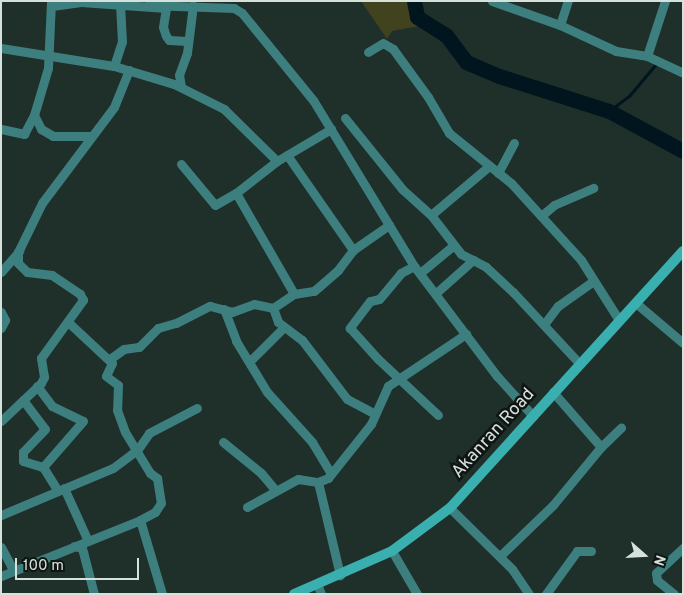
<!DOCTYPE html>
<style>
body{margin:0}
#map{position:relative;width:684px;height:595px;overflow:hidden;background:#1f2f29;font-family:Overpass,sans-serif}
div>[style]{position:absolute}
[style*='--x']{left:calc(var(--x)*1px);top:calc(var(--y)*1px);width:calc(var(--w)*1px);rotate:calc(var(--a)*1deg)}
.green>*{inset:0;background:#41431f}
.stream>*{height:2.5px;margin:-1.25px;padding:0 1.25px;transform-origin:1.25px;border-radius:1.25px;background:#00151d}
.river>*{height:15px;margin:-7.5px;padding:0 7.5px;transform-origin:7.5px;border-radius:7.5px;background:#00151d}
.minor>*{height:9px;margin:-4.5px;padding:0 4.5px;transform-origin:4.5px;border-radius:4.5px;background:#3d7f7f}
.secondary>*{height:10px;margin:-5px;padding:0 5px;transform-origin:5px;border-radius:5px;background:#3aafaf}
span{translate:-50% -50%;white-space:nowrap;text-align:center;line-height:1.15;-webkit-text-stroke:5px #0e1512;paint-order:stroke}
.street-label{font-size:18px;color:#d7e1dc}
.frame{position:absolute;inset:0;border:2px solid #d7e1dc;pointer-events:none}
.north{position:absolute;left:619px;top:530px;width:50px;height:50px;-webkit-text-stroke:4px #0e1512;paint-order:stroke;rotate:109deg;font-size:14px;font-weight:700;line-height:20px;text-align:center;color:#d7e1dc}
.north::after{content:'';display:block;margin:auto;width:18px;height:22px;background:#d7e1dc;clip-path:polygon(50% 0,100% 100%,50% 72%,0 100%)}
.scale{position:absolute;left:15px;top:558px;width:124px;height:22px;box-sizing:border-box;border:2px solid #d7e1dc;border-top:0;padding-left:6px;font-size:15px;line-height:18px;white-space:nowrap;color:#d7e1dc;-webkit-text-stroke:4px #0e1512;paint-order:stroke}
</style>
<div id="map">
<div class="green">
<i style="clip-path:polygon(361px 1px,414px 1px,419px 26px,392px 31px,387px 39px)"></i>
</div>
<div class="stream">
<i style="--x:609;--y:111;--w:25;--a:-37"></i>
<i style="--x:629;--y:96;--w:42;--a:-49.8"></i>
</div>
<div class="river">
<i style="--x:414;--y:1;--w:16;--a:79"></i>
<i style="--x:417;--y:17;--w:34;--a:32"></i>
<i style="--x:446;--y:35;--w:34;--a:53"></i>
<i style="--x:466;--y:62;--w:36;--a:23"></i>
<i style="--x:499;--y:76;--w:115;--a:17.7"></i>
<i style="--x:609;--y:111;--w:84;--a:28.4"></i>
</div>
<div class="minor">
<i style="--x:492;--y:1;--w:72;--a:19.4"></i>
<i style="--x:560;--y:25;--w:62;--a:24.9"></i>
<i style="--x:616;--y:51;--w:31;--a:9"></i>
<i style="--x:647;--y:56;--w:40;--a:25"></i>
<i style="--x:148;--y:5;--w:86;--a:2"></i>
<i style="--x:234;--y:8;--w:9;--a:32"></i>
<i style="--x:242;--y:13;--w:112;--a:50.8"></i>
<i style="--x:313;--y:100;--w:194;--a:58.7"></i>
<i style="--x:414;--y:266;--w:138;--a:53"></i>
<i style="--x:497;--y:376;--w:54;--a:48"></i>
<i style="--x:52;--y:6;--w:29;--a:-8"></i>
<i style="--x:81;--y:2;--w:85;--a:4"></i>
<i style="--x:166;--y:8;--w:19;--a:99"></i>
<i style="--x:163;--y:27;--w:9;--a:72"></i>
<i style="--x:166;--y:36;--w:5;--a:53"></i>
<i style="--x:169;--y:40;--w:18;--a:3"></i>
<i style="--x:560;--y:25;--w:25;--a:-72"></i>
<i style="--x:1;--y:48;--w:114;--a:9.1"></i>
<i style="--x:114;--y:66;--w:63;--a:16.7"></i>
<i style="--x:174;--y:84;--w:56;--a:26.6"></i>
<i style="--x:224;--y:109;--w:74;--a:44.5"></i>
<i style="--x:368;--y:52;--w:17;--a:-31"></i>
<i style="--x:383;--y:43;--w:12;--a:31"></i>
<i style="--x:393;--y:49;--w:59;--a:53.9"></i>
<i style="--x:428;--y:97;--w:42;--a:59.7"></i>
<i style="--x:449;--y:133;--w:80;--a:38.9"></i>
<i style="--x:511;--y:183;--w:104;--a:47.7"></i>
<i style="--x:581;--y:260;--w:71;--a:57.7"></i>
<i style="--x:647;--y:56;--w:58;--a:-71.9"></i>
<i style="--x:114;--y:66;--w:25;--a:-72"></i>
<i style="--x:122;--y:42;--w:39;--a:-93"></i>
<i style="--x:181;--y:87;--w:12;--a:-99"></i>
<i style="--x:179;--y:75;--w:23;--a:-70"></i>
<i style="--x:187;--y:53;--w:48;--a:-82.9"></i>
<i style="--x:34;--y:115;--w:16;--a:63"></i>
<i style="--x:41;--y:129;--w:14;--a:30"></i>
<i style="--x:53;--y:136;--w:37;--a:0"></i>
<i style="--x:345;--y:118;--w:91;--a:51.2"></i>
<i style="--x:402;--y:189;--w:39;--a:42"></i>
<i style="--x:431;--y:215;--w:49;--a:52.4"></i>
<i style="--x:461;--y:254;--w:28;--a:27"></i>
<i style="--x:486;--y:267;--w:37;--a:43"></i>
<i style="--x:513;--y:292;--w:98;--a:47.1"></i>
<i style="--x:1;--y:129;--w:24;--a:12"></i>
<i style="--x:24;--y:134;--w:21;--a:-62"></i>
<i style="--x:34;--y:115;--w:49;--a:-73.4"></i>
<i style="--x:48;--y:68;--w:67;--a:-87.4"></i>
<i style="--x:287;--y:155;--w:116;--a:55.2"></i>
<i style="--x:181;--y:164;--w:53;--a:50.3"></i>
<i style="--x:215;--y:205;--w:24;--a:-30"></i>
<i style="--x:236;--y:193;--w:52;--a:-38"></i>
<i style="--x:277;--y:161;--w:63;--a:-30.7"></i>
<i style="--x:498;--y:173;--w:34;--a:-62"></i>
<i style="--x:236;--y:193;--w:116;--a:60.1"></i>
<i style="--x:431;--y:215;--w:76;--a:-40.2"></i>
<i style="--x:541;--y:216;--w:17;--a:-40"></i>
<i style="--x:554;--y:205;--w:43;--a:-23.6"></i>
<i style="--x:414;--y:266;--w:15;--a:152"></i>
<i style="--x:401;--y:273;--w:34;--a:130"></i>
<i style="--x:379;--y:299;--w:9;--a:167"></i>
<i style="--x:370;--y:301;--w:34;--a:127"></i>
<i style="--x:350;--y:328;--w:42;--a:47.9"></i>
<i style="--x:378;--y:359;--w:82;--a:43"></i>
<i style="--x:1;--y:272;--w:28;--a:-49"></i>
<i style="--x:420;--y:273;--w:44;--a:-39.5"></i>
<i style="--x:436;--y:293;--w:50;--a:-41.7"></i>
<i style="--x:637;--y:304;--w:60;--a:40.3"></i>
<i style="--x:273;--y:308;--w:15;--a:70"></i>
<i style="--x:278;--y:322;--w:30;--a:37"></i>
<i style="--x:302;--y:340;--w:74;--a:52.7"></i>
<i style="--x:347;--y:399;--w:32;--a:28"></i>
<i style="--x:224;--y:309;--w:34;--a:69"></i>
<i style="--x:236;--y:341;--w:60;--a:58.7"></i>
<i style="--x:267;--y:392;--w:67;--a:48"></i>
<i style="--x:312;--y:442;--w:37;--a:59"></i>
<i style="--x:1;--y:312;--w:9;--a:63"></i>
<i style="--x:5;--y:320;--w:9;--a:117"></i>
<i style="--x:68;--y:322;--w:60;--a:43"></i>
<i style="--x:112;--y:363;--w:14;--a:115"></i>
<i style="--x:106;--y:376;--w:15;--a:37"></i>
<i style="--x:118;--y:385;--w:25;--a:92"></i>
<i style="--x:117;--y:410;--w:23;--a:70"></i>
<i style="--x:125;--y:432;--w:48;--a:58.6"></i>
<i style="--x:150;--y:473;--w:9;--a:36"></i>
<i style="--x:157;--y:478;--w:25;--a:81"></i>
<i style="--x:161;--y:503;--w:11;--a:124"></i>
<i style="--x:155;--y:512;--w:17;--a:152"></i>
<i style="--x:140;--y:520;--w:77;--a:73.4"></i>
<i style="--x:545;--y:323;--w:21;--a:-53"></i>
<i style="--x:558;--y:306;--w:42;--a:-35.2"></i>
<i style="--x:110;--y:359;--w:17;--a:-36"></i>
<i style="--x:124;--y:349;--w:15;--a:-8"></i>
<i style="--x:139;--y:347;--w:27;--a:-45"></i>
<i style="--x:158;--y:328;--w:19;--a:-16"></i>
<i style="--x:176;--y:323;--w:38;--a:-27"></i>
<i style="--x:210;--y:306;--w:23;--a:15"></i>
<i style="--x:232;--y:312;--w:23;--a:-20"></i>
<i style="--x:254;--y:304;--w:19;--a:12"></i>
<i style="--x:273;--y:308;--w:25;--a:-34"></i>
<i style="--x:294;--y:294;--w:20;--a:-9"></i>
<i style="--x:314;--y:291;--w:32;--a:-41"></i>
<i style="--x:338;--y:270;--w:25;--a:-53"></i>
<i style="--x:353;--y:250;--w:44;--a:-34.8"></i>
<i style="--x:250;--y:361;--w:48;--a:-45"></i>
<i style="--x:37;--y:386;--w:25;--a:53"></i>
<i style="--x:52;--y:406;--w:34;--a:26"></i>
<i style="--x:83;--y:421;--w:61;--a:131"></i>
<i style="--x:553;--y:392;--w:73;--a:48.9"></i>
<i style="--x:23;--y:400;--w:36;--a:53"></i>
<i style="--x:45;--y:429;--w:32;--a:134"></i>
<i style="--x:23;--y:452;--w:9;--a:90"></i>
<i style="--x:23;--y:461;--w:21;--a:17"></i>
<i style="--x:43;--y:467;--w:28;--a:58"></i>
<i style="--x:1;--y:421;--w:55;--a:-43.5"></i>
<i style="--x:41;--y:383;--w:7;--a:-63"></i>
<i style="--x:44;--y:377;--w:19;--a:-99"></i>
<i style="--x:41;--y:358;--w:72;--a:-54.1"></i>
<i style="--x:83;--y:300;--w:7;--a:-117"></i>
<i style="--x:80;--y:294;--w:34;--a:-146"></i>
<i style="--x:52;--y:275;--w:25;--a:-173"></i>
<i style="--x:27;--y:272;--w:13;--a:-135"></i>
<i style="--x:18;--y:263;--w:11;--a:-90"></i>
<i style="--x:18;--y:252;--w:55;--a:-63.9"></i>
<i style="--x:42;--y:203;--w:120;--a:-53.1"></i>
<i style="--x:114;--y:107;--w:40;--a:-68"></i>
<i style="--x:223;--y:442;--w:49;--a:39.2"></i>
<i style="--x:261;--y:473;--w:23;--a:50"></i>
<i style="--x:318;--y:482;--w:96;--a:76.7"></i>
<i style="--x:64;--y:488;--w:58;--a:65.6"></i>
<i style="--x:247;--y:507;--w:58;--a:-28.8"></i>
<i style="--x:298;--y:479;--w:20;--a:9"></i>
<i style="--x:318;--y:482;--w:11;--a:-22"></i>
<i style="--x:328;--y:478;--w:69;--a:-51.5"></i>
<i style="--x:371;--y:424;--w:42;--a:-65.9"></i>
<i style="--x:388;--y:386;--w:94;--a:-33.7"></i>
<i style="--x:450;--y:508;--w:87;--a:44.5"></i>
<i style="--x:512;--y:569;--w:30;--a:56"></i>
<i style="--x:1;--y:515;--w:121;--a:-22.8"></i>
<i style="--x:113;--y:468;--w:31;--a:-37"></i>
<i style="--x:138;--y:449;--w:19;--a:-55"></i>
<i style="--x:149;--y:433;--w:54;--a:-27.5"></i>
<i style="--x:74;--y:546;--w:8;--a:14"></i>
<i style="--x:82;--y:548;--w:48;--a:75.4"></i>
<i style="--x:1;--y:547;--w:27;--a:62"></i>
<i style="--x:392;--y:551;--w:50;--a:59.8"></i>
<i style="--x:500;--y:556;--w:74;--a:-43.9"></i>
<i style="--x:553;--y:505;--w:75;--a:-50.4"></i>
<i style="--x:601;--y:447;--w:28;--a:-44"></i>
<i style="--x:1;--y:576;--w:150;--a:-21.9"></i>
<i style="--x:317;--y:584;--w:11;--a:68"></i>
<i style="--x:546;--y:594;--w:53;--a:-54.2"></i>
<i style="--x:577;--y:551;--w:14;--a:0"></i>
<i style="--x:674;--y:594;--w:22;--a:-141"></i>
<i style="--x:657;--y:580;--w:7;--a:-98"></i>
<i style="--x:656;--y:573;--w:37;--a:-43"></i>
</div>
<div class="secondary">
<i style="--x:294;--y:594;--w:107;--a:-23.7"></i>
<i style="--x:392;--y:551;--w:72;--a:-36.6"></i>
<i style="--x:450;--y:508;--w:347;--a:-47.8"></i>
</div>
<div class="street-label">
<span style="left:494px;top:434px;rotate:-48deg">Akanran Road</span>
</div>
<div class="frame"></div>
<div class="north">N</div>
<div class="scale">100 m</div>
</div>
